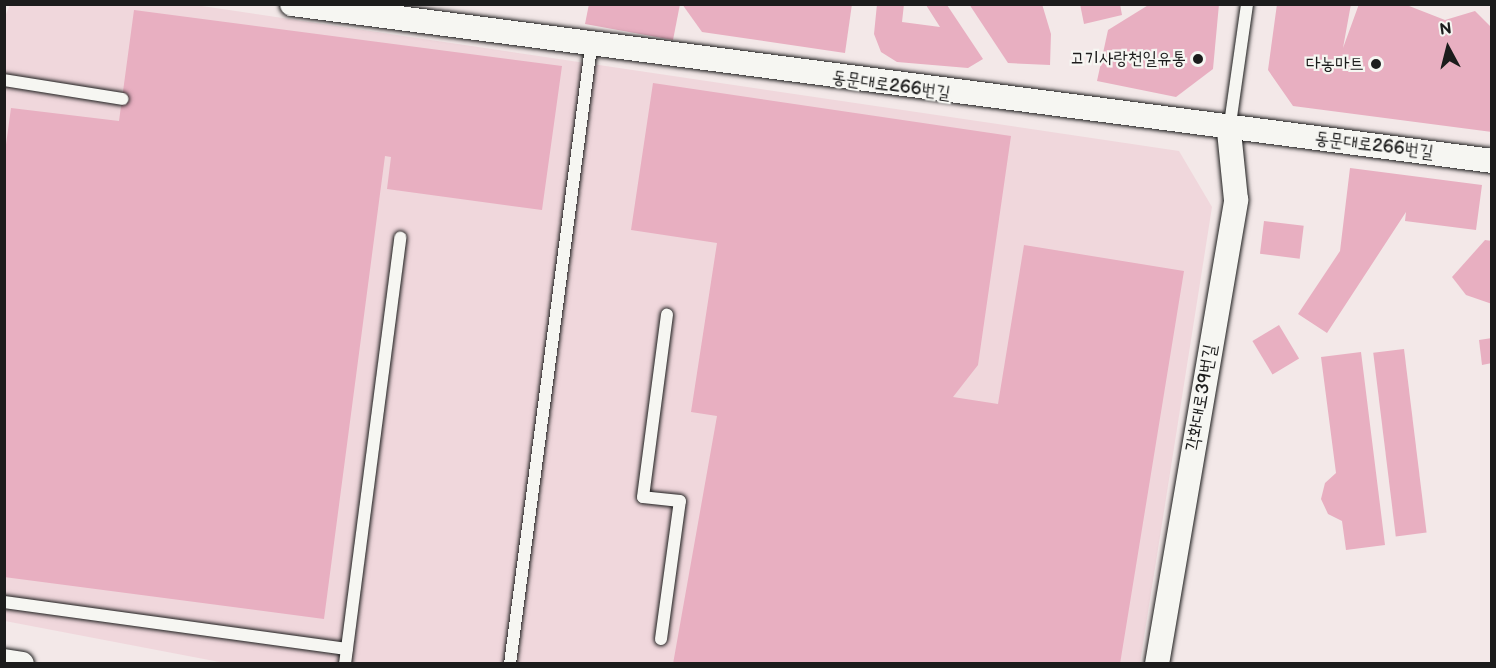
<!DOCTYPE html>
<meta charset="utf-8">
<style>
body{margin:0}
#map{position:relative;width:1496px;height:668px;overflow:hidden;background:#f3e8e8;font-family:"Balsamiq Sans","Poor Story",sans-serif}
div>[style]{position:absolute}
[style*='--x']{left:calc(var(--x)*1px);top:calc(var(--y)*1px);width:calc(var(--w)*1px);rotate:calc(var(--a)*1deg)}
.built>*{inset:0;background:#f0d7dc}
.building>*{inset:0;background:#e8afc1;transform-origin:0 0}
.roads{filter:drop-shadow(0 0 2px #1c1c1c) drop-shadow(0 0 2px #1c1c1c)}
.lane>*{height:12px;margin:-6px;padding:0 6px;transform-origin:6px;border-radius:6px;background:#f6f6f2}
.street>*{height:24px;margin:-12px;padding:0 12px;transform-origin:12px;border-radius:12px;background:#f6f6f2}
.dots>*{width:16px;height:16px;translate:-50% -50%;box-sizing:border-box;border:3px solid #f6f6f2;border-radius:50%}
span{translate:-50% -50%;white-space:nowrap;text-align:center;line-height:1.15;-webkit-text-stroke:4.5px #f6f6f2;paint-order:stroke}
.poi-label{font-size:18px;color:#1c1c1c}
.right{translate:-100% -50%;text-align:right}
.street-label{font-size:18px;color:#1c1c1c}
.frame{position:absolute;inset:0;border:6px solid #1c1c1c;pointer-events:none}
.north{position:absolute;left:1418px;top:18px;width:60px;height:60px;-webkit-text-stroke:4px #f6f6f2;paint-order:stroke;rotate:353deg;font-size:16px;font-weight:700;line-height:24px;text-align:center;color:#1c1c1c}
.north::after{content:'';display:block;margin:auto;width:21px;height:27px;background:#1c1c1c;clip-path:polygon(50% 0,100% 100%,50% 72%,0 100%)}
</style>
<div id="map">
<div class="built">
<i style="clip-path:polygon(10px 5px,195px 5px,1179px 151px,1212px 207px,1140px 663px,230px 664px,5px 621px,4px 19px)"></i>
</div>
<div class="building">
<i style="clip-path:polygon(589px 4px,680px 4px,673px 40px,585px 24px)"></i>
<i style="clip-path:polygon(682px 4px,852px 4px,845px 53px,702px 32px)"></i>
<i style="clip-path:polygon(877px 4px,904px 4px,902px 22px,940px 27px,926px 5px,947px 5px,983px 59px,968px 68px,897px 62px,881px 52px,874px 34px)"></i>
<i style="clip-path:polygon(969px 4px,1042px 4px,1051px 34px,1050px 65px,1008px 63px)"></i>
<i style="clip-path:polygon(1080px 4px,1120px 4px,1122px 15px,1084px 24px)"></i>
<i style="clip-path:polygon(1150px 4px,1219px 4px,1213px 69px,1176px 97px,1097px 81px,1108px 30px)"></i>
<i style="clip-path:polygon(1277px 4px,1351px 4px,1343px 48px,1359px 4px,1404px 4px,1445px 20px,1475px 11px,1492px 28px,1492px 132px,1293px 106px,1268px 70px)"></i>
<i style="clip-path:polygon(134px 10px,562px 66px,542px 210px,387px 189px,391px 157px,385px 156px,324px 619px,4px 577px,4px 159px,11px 108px,119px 121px)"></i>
<i style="clip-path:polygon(653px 83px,1011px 136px,978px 365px,953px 397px,998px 404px,1024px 245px,1184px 271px,1120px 664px,673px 664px,717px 416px,691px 412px,717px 243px,631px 230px)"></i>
<i style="clip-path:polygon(1350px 168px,1482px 185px,1476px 230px,1405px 221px,1406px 212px,1327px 333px,1298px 314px,1340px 251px)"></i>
<i style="left:1264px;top:221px;width:40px;height:33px;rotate:7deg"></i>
<i style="clip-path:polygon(1485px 240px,1492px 241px,1492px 304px,1466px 295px,1452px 277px)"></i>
<i style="left:1279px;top:325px;width:39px;height:31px;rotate:59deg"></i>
<i style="clip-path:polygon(1492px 338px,1492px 363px,1482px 365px,1479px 340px)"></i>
<i style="left:1404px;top:349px;width:185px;height:31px;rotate:83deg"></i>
<i style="clip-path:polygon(1361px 352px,1385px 545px,1346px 550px,1342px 521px,1328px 514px,1321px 499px,1325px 483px,1336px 473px,1321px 357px)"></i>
</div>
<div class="roads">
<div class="lane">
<i style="--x:4;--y:80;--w:120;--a:9.1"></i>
<i style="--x:1229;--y:131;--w:128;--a:-81.9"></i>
<i style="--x:4;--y:602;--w:346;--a:7.8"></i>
<i style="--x:661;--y:639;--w:139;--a:-82.2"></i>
<i style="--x:680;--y:501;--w:37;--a:-174"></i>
<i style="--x:643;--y:497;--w:184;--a:-82.5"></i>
<i style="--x:345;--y:664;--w:430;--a:-82.6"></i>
<i style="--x:510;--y:664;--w:622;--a:-82.52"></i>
</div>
<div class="street">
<i style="--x:292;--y:4;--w:1210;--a:7.45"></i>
<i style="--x:4;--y:661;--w:18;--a:9"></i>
<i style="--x:1157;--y:664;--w:471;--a:-80.3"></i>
<i style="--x:1236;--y:200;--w:69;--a:-95.8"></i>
</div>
</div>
<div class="dots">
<i style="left:1198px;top:59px;background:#1c1c1c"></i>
<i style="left:1376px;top:64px;background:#1c1c1c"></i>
</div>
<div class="poi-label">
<span class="right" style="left:1186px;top:59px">고기사랑천일유통</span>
<span class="right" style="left:1364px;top:64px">다농마트</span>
</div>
<div class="street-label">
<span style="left:891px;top:86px;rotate:8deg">동문대로266번길</span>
<span style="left:1374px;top:146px;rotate:7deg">동문대로266번길</span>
<span style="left:1202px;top:398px;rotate:-80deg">각화대로39번길</span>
</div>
<div class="frame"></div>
<div class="north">N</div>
</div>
